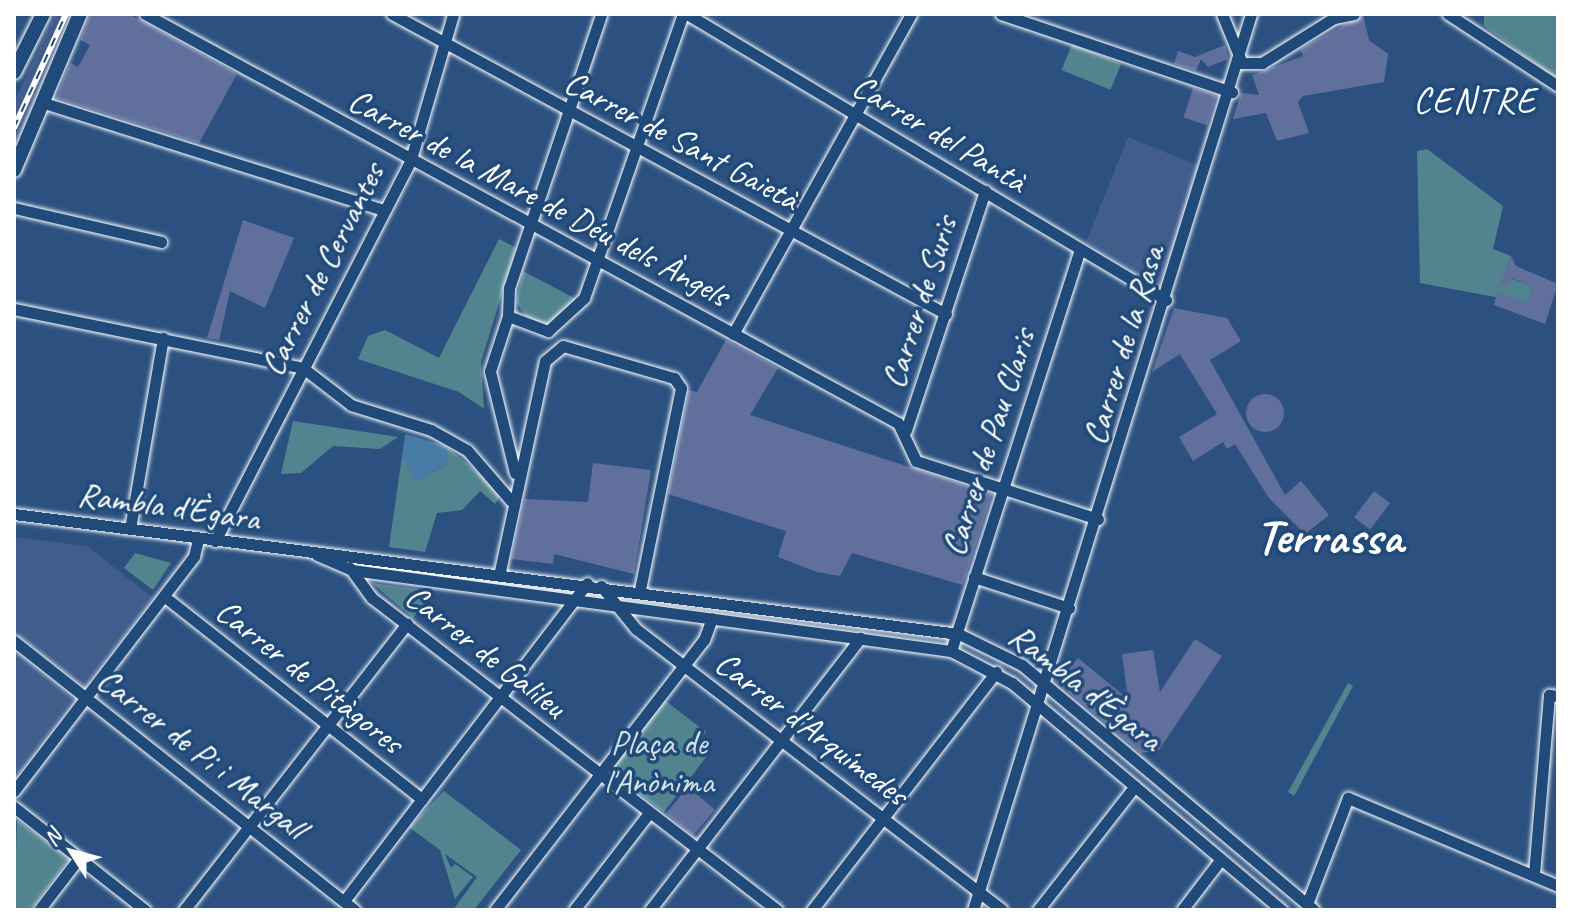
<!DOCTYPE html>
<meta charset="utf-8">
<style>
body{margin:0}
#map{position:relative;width:1572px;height:924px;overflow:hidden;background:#2c5181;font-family:Caveat,sans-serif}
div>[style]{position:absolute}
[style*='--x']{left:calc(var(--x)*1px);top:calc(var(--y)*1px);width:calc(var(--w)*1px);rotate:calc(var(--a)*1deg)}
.built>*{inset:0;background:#405d8b}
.green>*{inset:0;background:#52848f;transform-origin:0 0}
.water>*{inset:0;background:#477ba5}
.building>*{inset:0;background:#616f9c;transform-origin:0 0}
.round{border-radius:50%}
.roads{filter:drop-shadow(0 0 2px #fff) drop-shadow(0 0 2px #fff)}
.minor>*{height:11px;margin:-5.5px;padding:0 5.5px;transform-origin:5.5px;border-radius:5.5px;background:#1f4a7a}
.tertiary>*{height:14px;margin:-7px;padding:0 7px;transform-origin:7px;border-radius:7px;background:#1f4a7a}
.rail>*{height:6px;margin-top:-3px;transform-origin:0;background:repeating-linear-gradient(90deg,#1f4a7a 0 9px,#fff 0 18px);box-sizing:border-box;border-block:2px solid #fff}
span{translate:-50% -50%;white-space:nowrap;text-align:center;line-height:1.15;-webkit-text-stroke:7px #1f4a7a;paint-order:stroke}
.street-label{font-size:34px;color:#fff}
.park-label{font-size:34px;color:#d4e0e3}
.neighbourhood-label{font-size:36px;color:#fff;letter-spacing:2px}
.town-label{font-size:50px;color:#fff;font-weight:700}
.frame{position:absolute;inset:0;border:16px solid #fff;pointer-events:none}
.north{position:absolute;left:32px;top:812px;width:80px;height:80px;-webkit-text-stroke:6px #1f4a7a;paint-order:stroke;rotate:306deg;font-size:22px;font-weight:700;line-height:32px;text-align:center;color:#fff}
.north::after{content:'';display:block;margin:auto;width:28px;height:36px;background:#fff;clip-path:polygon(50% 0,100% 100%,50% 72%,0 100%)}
</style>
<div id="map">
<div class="built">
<i style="clip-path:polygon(55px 14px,71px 14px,14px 148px,14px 102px)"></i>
<i style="clip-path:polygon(1128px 137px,1199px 166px,1161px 288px,1086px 242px)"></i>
<i style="clip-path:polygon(14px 537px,87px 546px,153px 598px,84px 687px,14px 631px)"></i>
<i style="clip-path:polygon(14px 651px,73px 699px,14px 780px)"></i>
</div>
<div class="green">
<i style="clip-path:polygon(1484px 14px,1558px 14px,1558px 80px,1484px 26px)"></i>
<i style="left:1072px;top:44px;width:53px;height:28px;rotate:22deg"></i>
<i style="clip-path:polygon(1427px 149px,1503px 206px,1493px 249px,1511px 256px,1504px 276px,1533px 287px,1527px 303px,1420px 283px,1417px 151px)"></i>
<i style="clip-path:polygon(499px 239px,516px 248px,481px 362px,484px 409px,459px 392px,358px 359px,368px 336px,385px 330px,439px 358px)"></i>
<i style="clip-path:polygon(523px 271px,576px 299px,547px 325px,529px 321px,516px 302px)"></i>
<i style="clip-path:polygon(293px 421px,398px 437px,380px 449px,333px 446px,301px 473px,281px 474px)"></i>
<i style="clip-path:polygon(446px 446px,502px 493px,495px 504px,480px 491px,462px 510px,437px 513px,425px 552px,389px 547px,402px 456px,415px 472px,434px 472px,447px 464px)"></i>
<i style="clip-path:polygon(135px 553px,171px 563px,153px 590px,124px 568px)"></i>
<i style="clip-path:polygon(372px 583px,433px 591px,413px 618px)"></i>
<i style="clip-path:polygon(1348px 683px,1353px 686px,1294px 796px,1288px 792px)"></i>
<i style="clip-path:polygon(663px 699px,706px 732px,698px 743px,710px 752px,664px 812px,608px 771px)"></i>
<i style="clip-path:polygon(444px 791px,521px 850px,474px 910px,453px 910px,477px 877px,445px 854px,451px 868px,455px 864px,473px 877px,455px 899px,440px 850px,409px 827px)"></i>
<i style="clip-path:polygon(17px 820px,69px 859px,30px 910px,14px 910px)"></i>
</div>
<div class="water">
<i style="clip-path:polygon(405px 434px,446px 446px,447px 464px,416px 482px,402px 456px)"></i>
</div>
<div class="building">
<i style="clip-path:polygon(90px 14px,129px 14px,237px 74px,199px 143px,56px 98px,70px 63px,78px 67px,90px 45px,80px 40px)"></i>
<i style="clip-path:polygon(1363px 15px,1369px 40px,1388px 54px,1384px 82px,1303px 96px,1298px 102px,1309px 133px,1277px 141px,1266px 113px,1233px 119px,1241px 93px,1259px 95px,1252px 75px,1303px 56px,1300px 49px)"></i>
<i style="clip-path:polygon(1225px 45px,1228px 59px,1208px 67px,1201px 59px,1196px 71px,1174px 64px,1178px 51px,1195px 57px)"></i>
<i style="left:1193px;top:88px;width:25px;height:31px;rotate:18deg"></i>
<i style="clip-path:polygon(243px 220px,294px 238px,265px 308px,230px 291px,219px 340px,207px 338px)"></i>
<i style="clip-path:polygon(1511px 256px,1516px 266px,1558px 284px,1545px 324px,1494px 305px,1497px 292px,1527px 303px,1533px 287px,1511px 278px,1507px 287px,1500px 284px)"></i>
<i style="clip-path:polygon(1174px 308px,1227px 318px,1241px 341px,1210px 360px,1285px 495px,1301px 481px,1329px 515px,1305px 534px,1269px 498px,1235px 444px,1227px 449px,1223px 442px,1193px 461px,1179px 437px,1217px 414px,1180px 354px,1152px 372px)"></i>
<i style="clip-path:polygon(726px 340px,778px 368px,750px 415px,992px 494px,963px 585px,852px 553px,840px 576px,817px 572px,778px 557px,786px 531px,668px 494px,689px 390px,697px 392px)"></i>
<i class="round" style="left:1246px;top:394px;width:38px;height:38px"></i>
<i style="clip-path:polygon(593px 463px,651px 470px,634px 574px,554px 554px,553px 564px,511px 559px,525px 499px,588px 502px)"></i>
<i style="left:1374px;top:491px;width:20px;height:33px;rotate:37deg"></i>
<i style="clip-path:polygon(1195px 639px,1222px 656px,1159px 750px,1141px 753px,1057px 682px,1078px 658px,1128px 699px,1122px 654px,1153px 650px,1160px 692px)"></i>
<i style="left:688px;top:787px;width:35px;height:34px;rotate:40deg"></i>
</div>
<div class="roads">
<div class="minor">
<i style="--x:145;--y:14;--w:857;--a:28.51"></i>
<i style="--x:898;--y:423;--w:42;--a:64.7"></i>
<i style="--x:916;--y:461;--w:191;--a:17.7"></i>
<i style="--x:392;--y:14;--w:630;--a:28.44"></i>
<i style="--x:687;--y:14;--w:558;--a:30.84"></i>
<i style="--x:1001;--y:14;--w:244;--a:18.7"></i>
<i style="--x:1222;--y:14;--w:53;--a:67.8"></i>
<i style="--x:1448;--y:14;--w:131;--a:33.2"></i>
<i style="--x:1242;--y:63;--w:20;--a:0"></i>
<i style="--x:1262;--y:63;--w:85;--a:-32"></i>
<i style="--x:1334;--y:18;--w:20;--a:-11"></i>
<i style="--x:41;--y:102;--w:359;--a:17.5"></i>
<i style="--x:14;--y:208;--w:151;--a:13"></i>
<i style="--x:14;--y:309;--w:295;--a:11.5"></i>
<i style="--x:303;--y:368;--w:61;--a:37.6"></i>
<i style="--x:351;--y:405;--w:84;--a:17.4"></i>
<i style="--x:431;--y:430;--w:41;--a:29.1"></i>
<i style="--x:467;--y:450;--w:67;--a:49.2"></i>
<i style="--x:508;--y:316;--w:43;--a:20.6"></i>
<i style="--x:548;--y:331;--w:49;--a:-42.5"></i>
<i style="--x:584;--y:298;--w:301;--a:-70.8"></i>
<i style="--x:733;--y:334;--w:366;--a:-60.9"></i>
<i style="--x:906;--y:430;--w:252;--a:-71.7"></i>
<i style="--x:515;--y:473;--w:105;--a:-103.8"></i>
<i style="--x:490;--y:371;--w:58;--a:-71.9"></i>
<i style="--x:508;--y:316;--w:28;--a:-88"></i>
<i style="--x:509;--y:288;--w:289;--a:-71.4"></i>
<i style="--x:14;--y:514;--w:953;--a:7.24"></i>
<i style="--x:959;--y:634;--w:70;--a:26.2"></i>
<i style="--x:1022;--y:665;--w:381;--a:40"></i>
<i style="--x:130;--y:529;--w:194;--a:-80.2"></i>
<i style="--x:215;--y:541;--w:429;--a:-62.8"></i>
<i style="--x:411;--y:159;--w:151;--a:-73.8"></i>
<i style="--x:317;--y:555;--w:38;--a:23"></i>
<i style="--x:352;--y:570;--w:604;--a:7.7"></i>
<i style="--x:951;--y:651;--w:69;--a:27.7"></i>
<i style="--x:1012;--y:683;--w:353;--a:40.1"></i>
<i style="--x:350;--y:568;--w:37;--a:54"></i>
<i style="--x:372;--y:598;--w:511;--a:37.61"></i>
<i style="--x:500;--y:571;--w:215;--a:-77.9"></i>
<i style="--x:545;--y:361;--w:23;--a:-40"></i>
<i style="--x:563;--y:346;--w:116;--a:16.1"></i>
<i style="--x:674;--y:378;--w:12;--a:55"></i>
<i style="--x:681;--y:388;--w:205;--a:101.5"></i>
<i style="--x:974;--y:577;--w:100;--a:18.1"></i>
<i style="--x:601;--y:586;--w:55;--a:50.9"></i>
<i style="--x:636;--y:629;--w:461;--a:37.5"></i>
<i style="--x:165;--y:597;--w:327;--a:38.2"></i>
<i style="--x:14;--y:641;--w:434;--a:38.3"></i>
<i style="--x:951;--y:651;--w:421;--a:-72.2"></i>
<i style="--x:14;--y:791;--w:296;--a:-52.5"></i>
<i style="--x:194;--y:556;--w:16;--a:-76"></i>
<i style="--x:14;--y:807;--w:167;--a:38.2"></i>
<i style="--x:1534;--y:874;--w:180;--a:-85.2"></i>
<i style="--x:1549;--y:695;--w:9;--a:6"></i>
<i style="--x:344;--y:901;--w:400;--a:-52.6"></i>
<i style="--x:1307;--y:904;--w:114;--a:-68.9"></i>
<i style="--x:1348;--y:798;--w:228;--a:22.7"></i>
<i style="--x:39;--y:910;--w:66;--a:-52.4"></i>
<i style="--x:184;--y:910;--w:363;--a:-52.1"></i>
<i style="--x:495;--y:910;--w:341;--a:-52.3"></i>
<i style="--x:704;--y:640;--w:23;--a:-70"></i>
<i style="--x:574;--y:910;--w:123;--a:-52.3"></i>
<i style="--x:650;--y:910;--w:344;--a:-52.3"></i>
<i style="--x:812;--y:910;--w:301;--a:-52.3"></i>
<i style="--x:973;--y:910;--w:938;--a:-72.76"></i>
<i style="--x:1038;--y:910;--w:157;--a:-52"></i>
<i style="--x:1182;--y:910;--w:64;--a:-52.6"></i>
</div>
<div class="tertiary">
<i style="--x:14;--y:72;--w:65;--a:-63.4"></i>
<i style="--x:14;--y:170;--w:169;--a:-67.1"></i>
</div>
</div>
<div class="rail">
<i style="--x:14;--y:128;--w:125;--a:-65.5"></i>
</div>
<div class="street-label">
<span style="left:940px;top:133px;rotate:31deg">Carrer del Pantà</span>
<span style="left:682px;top:140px;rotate:28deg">Carrer de Sant Gaietà</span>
<span style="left:539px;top:197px;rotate:28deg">Carrer de la Mare de Déu dels Àngels</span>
<span style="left:322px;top:269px;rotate:-63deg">Carrer de Cervantes</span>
<span style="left:919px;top:302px;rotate:-72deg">Carrer de Suris</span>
<span style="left:1123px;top:345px;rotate:-73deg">Carrer de la Rasa</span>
<span style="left:988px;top:442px;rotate:-72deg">Carrer de Pau Claris</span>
<span style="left:169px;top:506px;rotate:8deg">Rambla d'Ègara</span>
<span style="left:486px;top:651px;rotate:38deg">Carrer de Galileu</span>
<span style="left:310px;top:676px;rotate:38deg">Carrer de Pitàgores</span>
<span style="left:1086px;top:687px;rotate:38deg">Rambla d'Ègara</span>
<span style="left:812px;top:728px;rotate:37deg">Carrer d'Arquímedes</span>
<span style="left:202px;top:753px;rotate:38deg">Carrer de Pi i Margall</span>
</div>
<div class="park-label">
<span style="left:659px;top:762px">Plaça de<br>l'Anònima</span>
</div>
<div class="neighbourhood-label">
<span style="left:1475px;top:101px">CENTRE</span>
</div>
<div class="town-label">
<span style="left:1329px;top:537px">Terrassa</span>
</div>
<div class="frame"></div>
<div class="north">N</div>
</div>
